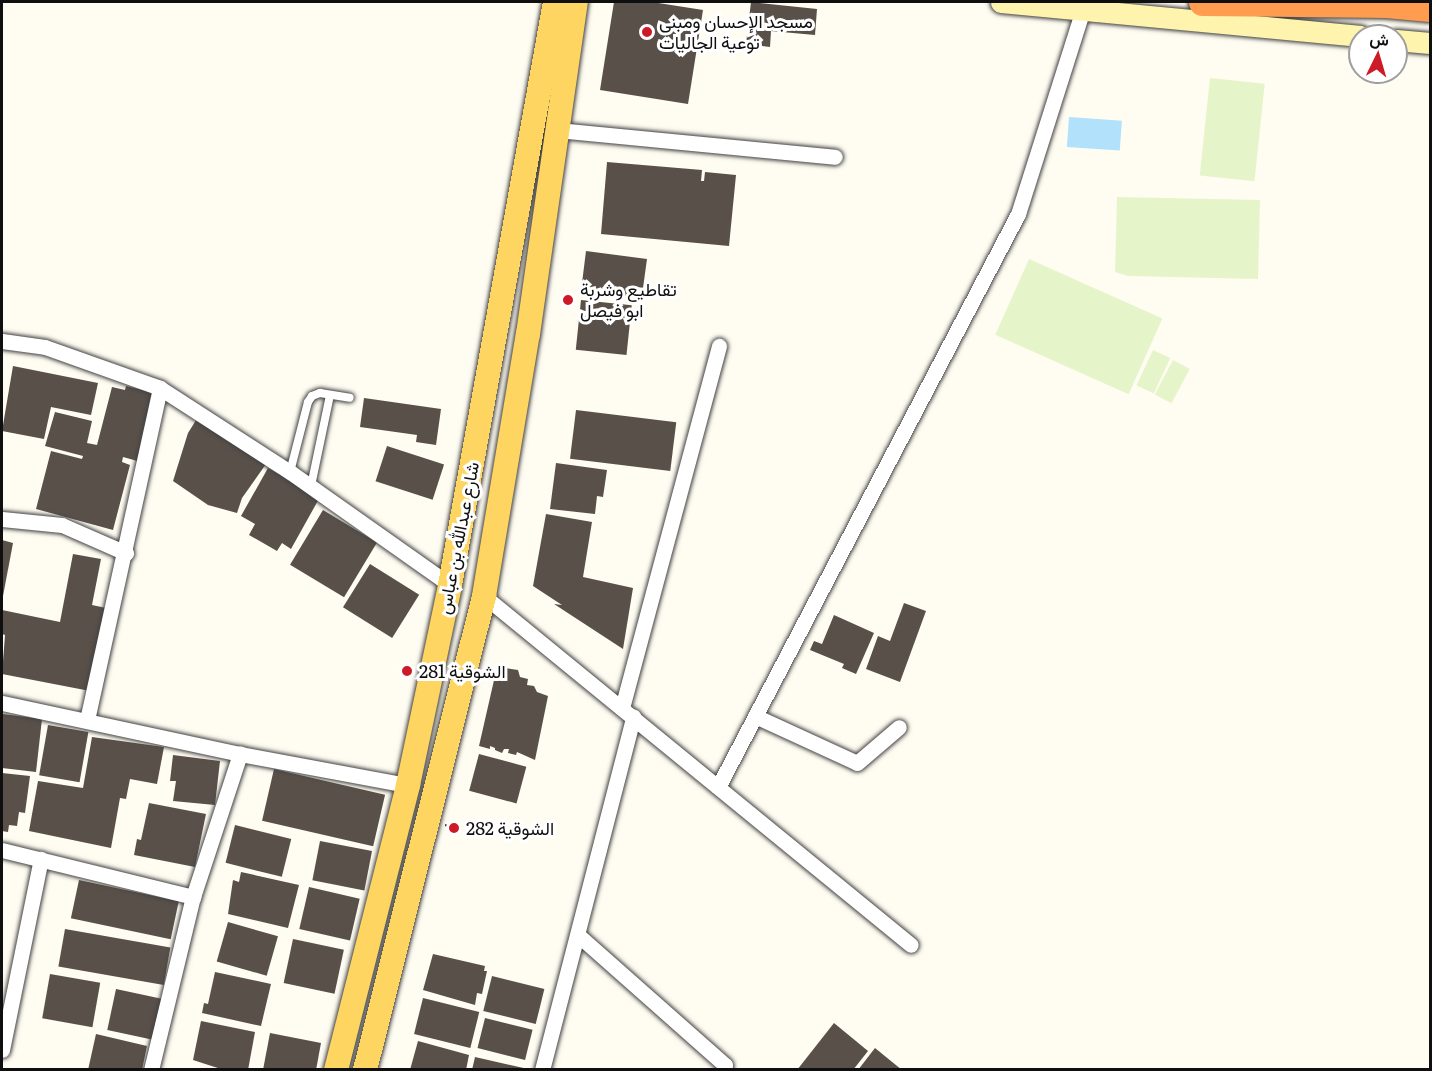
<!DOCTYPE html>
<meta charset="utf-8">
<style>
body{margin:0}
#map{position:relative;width:1432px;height:1071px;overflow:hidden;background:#fffcf2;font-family:Literata,Vazirmatn,serif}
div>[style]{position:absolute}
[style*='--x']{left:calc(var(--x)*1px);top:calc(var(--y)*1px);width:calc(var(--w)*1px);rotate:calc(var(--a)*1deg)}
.pitch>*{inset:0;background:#e6f4ca;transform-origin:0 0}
.water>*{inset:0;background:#b1e1fb;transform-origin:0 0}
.building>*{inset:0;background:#59504a;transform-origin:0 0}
.path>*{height:2px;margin-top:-1px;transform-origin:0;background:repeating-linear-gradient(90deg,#313131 0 6px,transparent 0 9px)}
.roads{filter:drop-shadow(0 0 2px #424242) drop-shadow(0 0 2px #424242)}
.service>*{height:8px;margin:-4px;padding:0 4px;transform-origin:4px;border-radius:4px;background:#fff}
.minor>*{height:15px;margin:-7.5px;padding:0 7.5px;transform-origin:7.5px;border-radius:7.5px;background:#fff}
.secondary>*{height:21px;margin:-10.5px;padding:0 10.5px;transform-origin:10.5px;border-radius:10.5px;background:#fff4ad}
.primary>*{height:24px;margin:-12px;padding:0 12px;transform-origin:12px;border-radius:12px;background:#ffd562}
.motorway>*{height:27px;margin:-13.5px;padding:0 13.5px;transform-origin:13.5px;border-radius:13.5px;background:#ff9c50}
.dots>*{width:16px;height:16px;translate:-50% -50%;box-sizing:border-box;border:3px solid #fff;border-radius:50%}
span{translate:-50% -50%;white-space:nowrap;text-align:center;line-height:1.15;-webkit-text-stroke:6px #fff;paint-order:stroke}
.poi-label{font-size:18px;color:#0f0f0f}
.left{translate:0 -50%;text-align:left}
.street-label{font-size:18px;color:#0f0f0f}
.frame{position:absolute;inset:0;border:3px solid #0f0f0f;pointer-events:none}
.north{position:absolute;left:1348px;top:24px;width:60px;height:60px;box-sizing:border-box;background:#fff;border:2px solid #9f9f9f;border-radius:50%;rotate:5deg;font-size:16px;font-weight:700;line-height:24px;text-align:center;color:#0f0f0f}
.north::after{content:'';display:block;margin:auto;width:21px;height:27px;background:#cc1b27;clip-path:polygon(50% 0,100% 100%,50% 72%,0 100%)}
</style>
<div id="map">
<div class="pitch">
<i style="left:1210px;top:78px;width:55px;height:98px;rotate:6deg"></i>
<i style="clip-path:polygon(1117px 197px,1260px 200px,1258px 279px,1128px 276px,1115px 272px)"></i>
<i style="left:1029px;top:259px;width:146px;height:83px;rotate:24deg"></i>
<i style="left:1153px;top:350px;width:19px;height:39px;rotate:25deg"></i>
<i style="left:1173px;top:360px;width:19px;height:39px;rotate:28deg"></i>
</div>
<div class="water">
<i style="left:1069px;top:117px;width:53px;height:30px;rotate:4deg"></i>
</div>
<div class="building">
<i style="clip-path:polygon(614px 2px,652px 2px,703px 10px,688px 104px,600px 90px)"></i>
<i style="clip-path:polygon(751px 2px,817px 9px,815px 35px,771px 31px,770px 47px,746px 44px)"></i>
<i style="clip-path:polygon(607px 162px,702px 170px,701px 181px,704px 181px,705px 172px,736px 175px,729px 246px,601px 234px)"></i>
<i style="clip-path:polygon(586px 251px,647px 259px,643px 288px,638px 287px,637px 299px,581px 291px)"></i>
<i style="left:581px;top:300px;width:51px;height:50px;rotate:6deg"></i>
<i style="clip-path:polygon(13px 366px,98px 383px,91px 415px,51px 407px,44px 439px,2px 431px)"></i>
<i style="clip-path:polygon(126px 386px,155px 393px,141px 462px,123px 457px,122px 462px,130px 465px,113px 530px,36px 509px,51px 451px,82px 459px,83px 456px,45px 446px,55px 412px,92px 421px,87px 443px,97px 445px,112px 387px,125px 390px)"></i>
<i style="clip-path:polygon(364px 398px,441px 409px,436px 445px,416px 442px,417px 435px,360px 427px)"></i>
<i style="left:576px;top:410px;width:101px;height:49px;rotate:7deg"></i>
<i style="clip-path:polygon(198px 417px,266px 464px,242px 498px,237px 513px,208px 505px,173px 481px,188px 433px)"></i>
<i style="left:387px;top:446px;width:60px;height:37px;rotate:18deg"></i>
<i style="clip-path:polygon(556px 463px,607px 470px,603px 497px,597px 496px,595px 514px,550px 509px)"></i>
<i style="clip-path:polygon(268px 468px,320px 497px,291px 549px,282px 543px,277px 551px,249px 535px,255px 524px,241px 516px)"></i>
<i style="left:323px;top:510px;width:63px;height:64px;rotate:31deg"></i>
<i style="clip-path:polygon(546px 514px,592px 522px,583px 577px,633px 588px,623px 649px,554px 604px,562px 605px,533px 586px)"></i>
<i style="clip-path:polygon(2px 540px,13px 543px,3px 596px,2px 596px)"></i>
<i style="clip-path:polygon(73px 554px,101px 559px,92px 605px,106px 608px,90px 691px,2px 674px,5px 635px,2px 634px,2px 610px,60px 622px)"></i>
<i style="left:370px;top:564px;width:58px;height:51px;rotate:32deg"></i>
<i style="clip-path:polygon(904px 603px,926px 611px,900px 682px,866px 669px,878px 636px,890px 641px)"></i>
<i style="clip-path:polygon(834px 615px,874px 633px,856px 674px,842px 668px,844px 664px,810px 650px,814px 641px,822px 644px)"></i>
<i style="clip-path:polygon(497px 667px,518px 670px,520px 677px,528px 679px,527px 685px,534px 686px,537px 692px,548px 696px,535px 760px,517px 752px,516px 755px,508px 753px,509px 749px,504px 749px,502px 753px,495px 750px,495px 748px,490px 746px,490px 749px,479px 746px)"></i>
<i style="clip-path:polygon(3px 714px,42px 719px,36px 772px,2px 768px)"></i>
<i style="left:48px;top:725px;width:41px;height:51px;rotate:10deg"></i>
<i style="clip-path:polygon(92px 737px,164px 747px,157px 784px,130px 779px,126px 799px,120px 798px,111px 848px,29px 831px,38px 781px,83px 788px)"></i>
<i style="left:479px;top:754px;width:49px;height:38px;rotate:15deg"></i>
<i style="clip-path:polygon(173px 755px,220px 761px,215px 805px,173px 801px,176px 781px,170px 781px)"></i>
<i style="left:274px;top:769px;width:114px;height:53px;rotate:13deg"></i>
<i style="clip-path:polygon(2px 773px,30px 776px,25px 813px,19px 812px,17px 826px,9px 825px,8px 832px,2px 831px)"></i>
<i style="clip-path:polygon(149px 803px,206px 814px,195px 867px,134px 855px,137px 839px,141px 840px)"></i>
<i style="left:235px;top:825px;width:58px;height:39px;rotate:14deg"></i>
<i style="left:320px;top:841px;width:53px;height:40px;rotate:11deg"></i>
<i style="clip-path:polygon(241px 872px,299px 885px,288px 928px,228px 914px,233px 880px,239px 882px)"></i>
<i style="left:79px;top:880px;width:102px;height:39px;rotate:12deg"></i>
<i style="left:309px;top:887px;width:52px;height:43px;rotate:13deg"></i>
<i style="left:228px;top:922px;width:52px;height:41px;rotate:16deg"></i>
<i style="left:65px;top:929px;width:107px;height:38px;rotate:10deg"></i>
<i style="left:293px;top:939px;width:52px;height:45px;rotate:12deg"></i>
<i style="clip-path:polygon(433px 954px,485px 966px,484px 971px,487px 971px,482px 994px,477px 993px,475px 1005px,423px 990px)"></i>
<i style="clip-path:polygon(215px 972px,271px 984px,261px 1026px,202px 1013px,204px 1003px,208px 1004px)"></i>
<i style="left:50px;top:974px;width:51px;height:45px;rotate:10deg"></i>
<i style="left:492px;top:976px;width:54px;height:36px;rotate:14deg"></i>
<i style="left:116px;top:989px;width:49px;height:42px;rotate:12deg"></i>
<i style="left:423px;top:998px;width:58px;height:37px;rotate:14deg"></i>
<i style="left:485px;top:1018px;width:49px;height:31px;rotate:14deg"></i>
<i style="clip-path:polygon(201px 1021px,255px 1032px,248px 1070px,224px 1070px,193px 1060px)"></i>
<i style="clip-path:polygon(834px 1023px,868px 1051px,853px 1070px,797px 1070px)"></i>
<i style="clip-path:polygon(270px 1033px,321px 1043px,316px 1070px,263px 1070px)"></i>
<i style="clip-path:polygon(96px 1034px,147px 1046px,142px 1070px,88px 1070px)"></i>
<i style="clip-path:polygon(418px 1041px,469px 1055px,466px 1070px,410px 1070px)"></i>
<i style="clip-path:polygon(875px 1048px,902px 1070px,858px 1070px)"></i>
<i style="clip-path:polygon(475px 1057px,528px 1069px,528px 1070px,472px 1070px)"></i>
</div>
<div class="path">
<i style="--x:407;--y:671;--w:6;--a:9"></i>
<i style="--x:445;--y:825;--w:9;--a:18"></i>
</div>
<div class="roads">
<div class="service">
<i style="--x:290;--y:472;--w:72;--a:-75.6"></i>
<i style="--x:308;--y:402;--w:7;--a:-56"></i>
<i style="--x:312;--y:396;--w:9;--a:-21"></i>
<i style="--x:320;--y:393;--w:30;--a:9"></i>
<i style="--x:311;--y:486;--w:93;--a:-78.2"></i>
</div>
<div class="minor">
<i style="--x:557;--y:130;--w:279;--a:5.5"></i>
<i style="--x:2;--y:341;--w:43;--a:7.9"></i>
<i style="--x:45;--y:347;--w:122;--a:19.6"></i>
<i style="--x:160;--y:388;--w:340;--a:102.4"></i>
<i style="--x:160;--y:388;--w:155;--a:32.9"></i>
<i style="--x:290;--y:472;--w:196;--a:35.2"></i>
<i style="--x:2;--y:519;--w:60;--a:5.7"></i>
<i style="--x:62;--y:525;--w:70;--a:23.6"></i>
<i style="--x:484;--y:596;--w:551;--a:39.26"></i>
<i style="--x:2;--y:703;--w:243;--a:12.1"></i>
<i style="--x:240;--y:754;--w:171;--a:10.5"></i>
<i style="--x:622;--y:708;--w:375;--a:-75"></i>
<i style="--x:755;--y:716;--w:112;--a:24.7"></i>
<i style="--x:857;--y:763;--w:55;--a:-40.6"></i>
<i style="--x:718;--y:787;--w:647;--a:-62.37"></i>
<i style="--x:1018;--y:214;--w:215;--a:-72.4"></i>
<i style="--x:2;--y:850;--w:197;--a:13.8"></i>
<i style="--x:578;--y:935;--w:196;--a:41.5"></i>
<i style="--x:725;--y:1065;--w:5;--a:101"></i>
<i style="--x:2;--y:1050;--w:195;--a:-78.5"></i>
<i style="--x:151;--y:1070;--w:178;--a:-76.4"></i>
<i style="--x:193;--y:897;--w:151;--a:-71.8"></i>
<i style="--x:542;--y:1070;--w:365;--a:-75.5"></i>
</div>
<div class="secondary">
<i style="--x:1001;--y:2;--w:361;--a:5.4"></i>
<i style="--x:1396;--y:40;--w:34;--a:5"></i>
</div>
<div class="primary">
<i style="--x:336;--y:1070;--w:294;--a:-75.8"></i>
<i style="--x:408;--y:785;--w:204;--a:-78.1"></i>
<i style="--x:450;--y:585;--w:592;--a:-79.79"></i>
<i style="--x:365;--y:1070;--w:489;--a:-75.9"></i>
<i style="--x:484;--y:596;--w:266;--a:-80.5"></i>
<i style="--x:528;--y:334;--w:335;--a:-81.8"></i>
</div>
<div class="motorway">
<i style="--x:1202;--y:2;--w:189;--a:0.6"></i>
<i style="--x:1375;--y:3;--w:55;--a:5.2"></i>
</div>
</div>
<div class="dots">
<i style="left:647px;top:32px;background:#cc1b27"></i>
<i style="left:568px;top:300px;background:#cc1b27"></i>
<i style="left:407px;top:671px;background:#cc1b27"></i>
<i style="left:454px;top:828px;background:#cc1b27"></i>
</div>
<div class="poi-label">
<span class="left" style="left:659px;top:32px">مسجد الإحسان ومبنى<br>توعية الجاليات</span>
<span class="left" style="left:580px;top:300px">تقاطيع وشربة<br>ابو فيصل</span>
<span class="left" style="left:419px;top:671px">الشوقية 281</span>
<span class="left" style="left:466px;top:828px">الشوقية 282</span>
</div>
<div class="street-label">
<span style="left:458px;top:538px;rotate:-79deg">شارع عبدالله بن عباس</span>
</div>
<div class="frame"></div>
<div class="north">ش</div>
</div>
